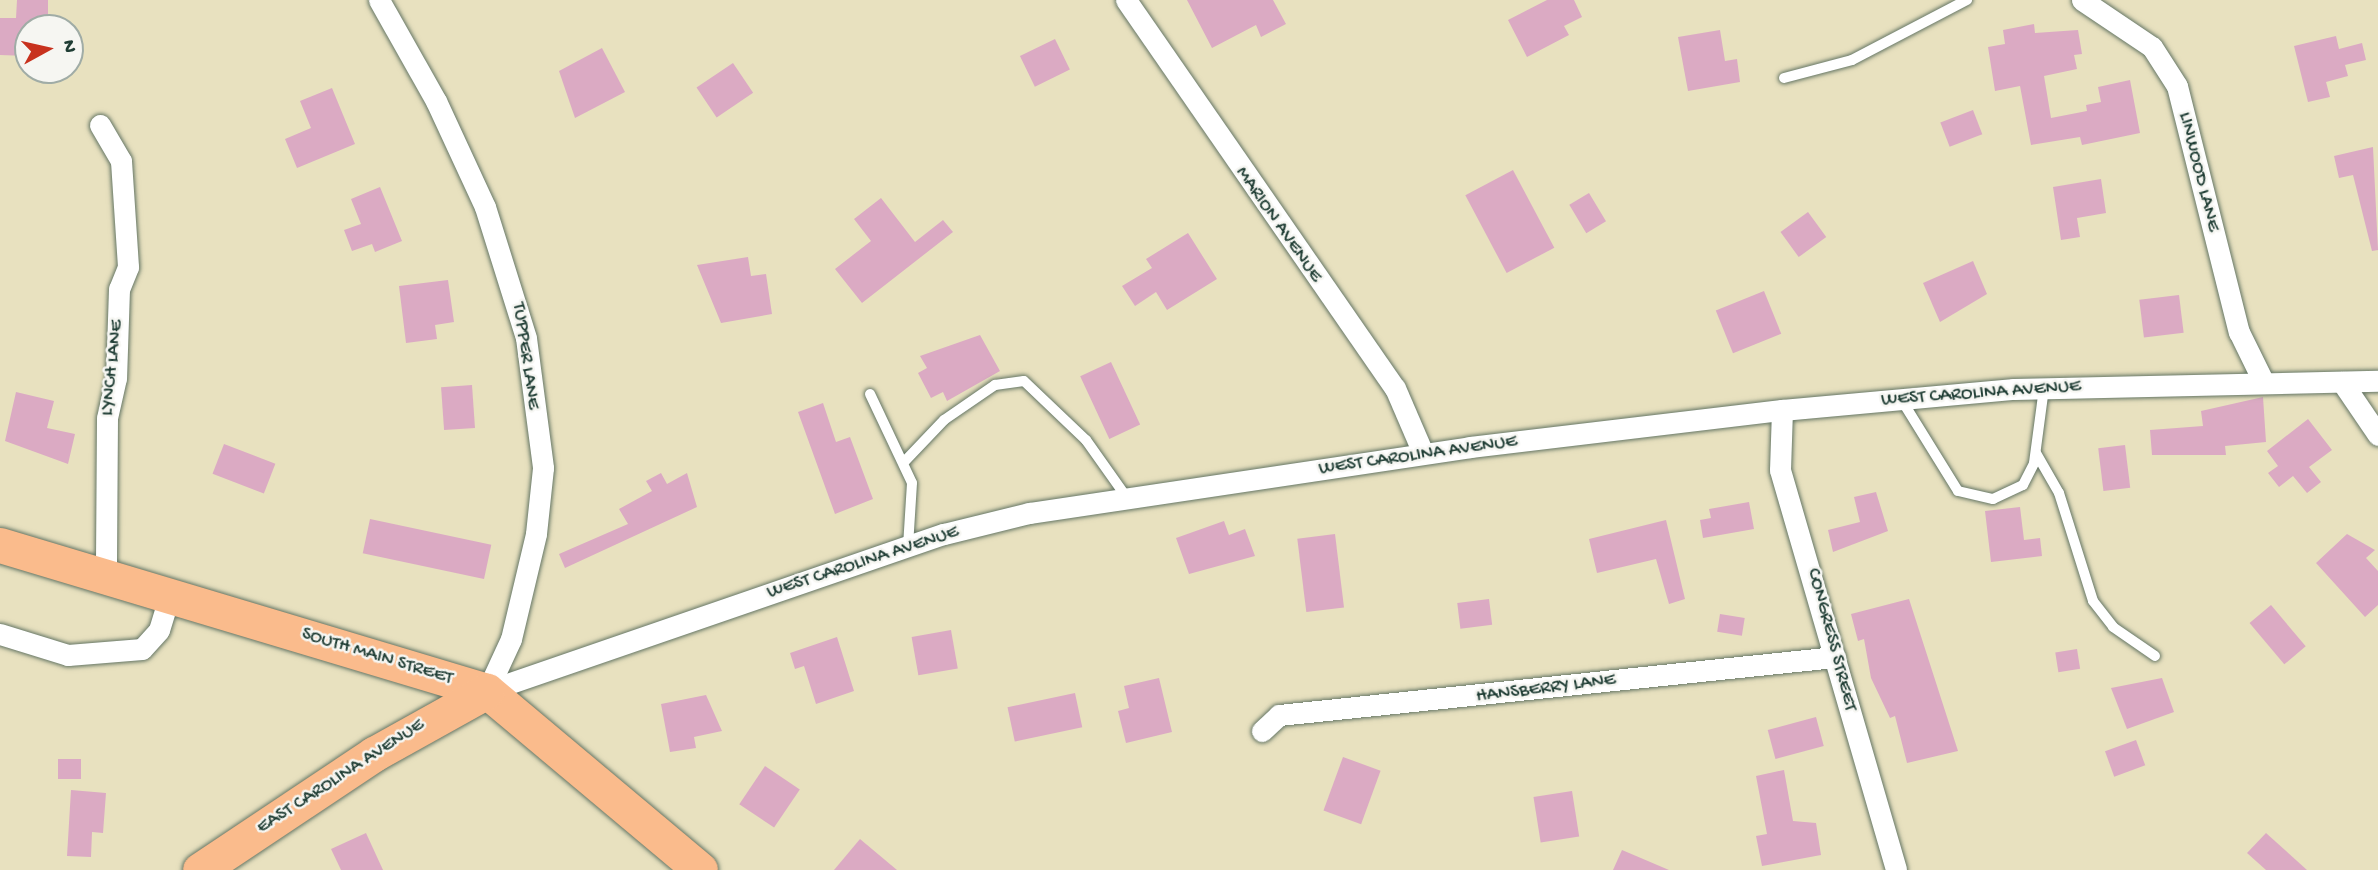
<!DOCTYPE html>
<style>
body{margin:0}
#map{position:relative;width:2378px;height:870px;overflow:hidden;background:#e8e1bf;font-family:"Gochi Hand",sans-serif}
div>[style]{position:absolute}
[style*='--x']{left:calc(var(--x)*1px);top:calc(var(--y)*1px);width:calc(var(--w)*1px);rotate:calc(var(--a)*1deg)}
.building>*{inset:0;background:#dbaac3;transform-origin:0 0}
.roads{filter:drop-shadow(0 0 2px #657665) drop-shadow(0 0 2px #657665)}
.lane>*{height:10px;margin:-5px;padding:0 5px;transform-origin:5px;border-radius:5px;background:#fff}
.street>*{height:21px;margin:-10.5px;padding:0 10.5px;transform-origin:10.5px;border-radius:10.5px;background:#fff}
.primary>*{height:35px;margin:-17.5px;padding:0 17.5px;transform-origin:17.5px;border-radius:17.5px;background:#fabb8c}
span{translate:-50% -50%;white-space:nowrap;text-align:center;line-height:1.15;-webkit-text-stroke:5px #f6f6f2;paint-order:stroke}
.street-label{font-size:19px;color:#1f3d34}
.north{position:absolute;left:14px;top:14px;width:70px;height:70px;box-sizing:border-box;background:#f6f6f2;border:2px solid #a0aca6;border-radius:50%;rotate:82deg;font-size:19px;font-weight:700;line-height:28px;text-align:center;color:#1f3d34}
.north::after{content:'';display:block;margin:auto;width:24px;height:32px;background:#c8321e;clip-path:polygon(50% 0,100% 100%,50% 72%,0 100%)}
</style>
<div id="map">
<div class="building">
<i style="clip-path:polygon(17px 0,48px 0,48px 28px,28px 28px,28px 56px,0 55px,0 18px,16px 18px)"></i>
<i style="clip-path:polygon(1187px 0,1273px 0,1286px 24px,1261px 37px,1256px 25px,1212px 48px)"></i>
<i style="clip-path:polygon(1547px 0,1574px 0,1582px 17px,1564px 26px,1569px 35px,1527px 57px,1508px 20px)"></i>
<i style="clip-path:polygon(2034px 24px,2035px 33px,2078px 30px,2082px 54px,2074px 55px,2077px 69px,2044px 76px,2051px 118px,2087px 111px,2086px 105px,2101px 102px,2098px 87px,2130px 80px,2140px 133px,2082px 145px,2080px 137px,2031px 145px,2020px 86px,1995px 91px,1988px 47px,2005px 44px,2003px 30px)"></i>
<i style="clip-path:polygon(1720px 30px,1725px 61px,1737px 59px,1740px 82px,1688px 91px,1678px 37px)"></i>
<i style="clip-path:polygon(2336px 36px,2339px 49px,2362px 43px,2366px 60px,2345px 65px,2348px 76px,2326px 82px,2330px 97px,2308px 102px,2294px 46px)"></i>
<i style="left:1055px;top:39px;width:34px;height:39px;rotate:64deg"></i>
<i style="clip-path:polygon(602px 48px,625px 92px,575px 118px,559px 71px)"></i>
<i style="left:733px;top:63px;width:36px;height:44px;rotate:56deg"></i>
<i style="clip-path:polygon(332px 88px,355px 144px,297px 168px,285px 139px,311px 128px,300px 101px)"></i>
<i style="left:1973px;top:110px;width:26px;height:35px;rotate:69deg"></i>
<i style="clip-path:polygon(2373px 147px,2378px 250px,2372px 251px,2353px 175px,2339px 178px,2334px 156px)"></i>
<i style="left:1513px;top:170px;width:88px;height:54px;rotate:62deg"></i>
<i style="clip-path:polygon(2101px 179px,2106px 213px,2077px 218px,2080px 237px,2061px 240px,2053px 187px)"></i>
<i style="clip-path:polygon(380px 187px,402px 241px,375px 252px,372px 244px,352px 251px,344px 230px,361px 224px,351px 199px)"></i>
<i style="left:1589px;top:193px;width:33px;height:23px;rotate:59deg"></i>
<i style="clip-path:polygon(881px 198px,915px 242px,943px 220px,953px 232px,862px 303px,835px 269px,871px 241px,854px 219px)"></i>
<i style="left:1808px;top:212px;width:31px;height:34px;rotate:54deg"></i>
<i style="clip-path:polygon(1188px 233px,1217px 279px,1167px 310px,1156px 292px,1135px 306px,1122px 286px,1152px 268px,1146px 259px)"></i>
<i style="clip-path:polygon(748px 257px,751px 276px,766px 274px,772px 314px,721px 323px,697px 265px)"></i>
<i style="clip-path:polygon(1973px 261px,1987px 294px,1940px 322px,1923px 283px)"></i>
<i style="clip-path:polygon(448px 280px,454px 322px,435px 325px,437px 339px,406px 343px,399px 286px)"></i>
<i style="left:1764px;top:291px;width:46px;height:52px;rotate:68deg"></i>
<i style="left:2179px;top:295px;width:38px;height:40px;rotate:83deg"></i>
<i style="clip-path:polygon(980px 335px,1000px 371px,947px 401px,943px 392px,931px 398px,918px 373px,927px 368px,920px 356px)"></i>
<i style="left:1111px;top:362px;width:69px;height:34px;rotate:65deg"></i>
<i style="left:472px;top:385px;width:43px;height:31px;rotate:86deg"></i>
<i style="clip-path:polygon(16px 392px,54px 401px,47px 428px,75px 434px,68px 464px,5px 441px)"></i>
<i style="clip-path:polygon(2263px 397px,2266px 442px,2225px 446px,2226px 455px,2152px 455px,2150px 430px,2203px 426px,2201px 411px)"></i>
<i style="clip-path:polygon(823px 403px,836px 442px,850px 437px,873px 499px,835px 514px,798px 412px)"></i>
<i style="clip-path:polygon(2308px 419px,2332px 450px,2309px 467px,2321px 482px,2307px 493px,2293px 476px,2279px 487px,2268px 473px,2278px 466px,2267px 451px)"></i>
<i style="left:224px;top:444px;width:55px;height:32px;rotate:21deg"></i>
<i style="left:2125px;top:445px;width:43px;height:27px;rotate:83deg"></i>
<i style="clip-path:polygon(661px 473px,667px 484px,687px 473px,697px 507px,565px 568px,559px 554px,628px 524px,619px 509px,652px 491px,646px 481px)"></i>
<i style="clip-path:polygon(1876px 492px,1888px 531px,1833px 552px,1828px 530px,1860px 522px,1854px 497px)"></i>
<i style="clip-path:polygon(1749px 502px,1754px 529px,1703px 538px,1700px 520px,1711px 518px,1709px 509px)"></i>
<i style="clip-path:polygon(2020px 507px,2024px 540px,2040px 538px,2042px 556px,1991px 562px,1985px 511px)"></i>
<i style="left:370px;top:519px;width:124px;height:35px;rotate:12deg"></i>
<i style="clip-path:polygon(1666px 520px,1685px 599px,1669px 604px,1656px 559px,1597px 573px,1589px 539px)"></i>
<i style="clip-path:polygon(1224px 521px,1229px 535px,1245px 529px,1255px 556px,1189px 574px,1176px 538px)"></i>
<i style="left:1335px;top:534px;width:74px;height:38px;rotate:83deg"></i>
<i style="clip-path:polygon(2347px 534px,2375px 550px,2366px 558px,2378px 571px,2378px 605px,2365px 617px,2316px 563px)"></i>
<i style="left:1489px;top:599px;width:26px;height:32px;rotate:83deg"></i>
<i style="clip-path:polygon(1909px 599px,1958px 751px,1907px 763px,1895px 716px,1890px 718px,1871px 678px,1864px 639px,1858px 641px,1851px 614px)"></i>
<i style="left:2271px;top:605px;width:54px;height:28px;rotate:50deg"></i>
<i style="left:1720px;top:614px;width:25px;height:18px;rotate:9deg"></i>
<i style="left:951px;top:630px;width:39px;height:40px;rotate:80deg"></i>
<i style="clip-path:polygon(837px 637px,854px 691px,816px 704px,804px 666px,795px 669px,790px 653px)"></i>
<i style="left:2077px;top:649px;width:20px;height:22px;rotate:81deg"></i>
<i style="clip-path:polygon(1159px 678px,1172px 732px,1126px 743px,1118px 711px,1129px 708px,1124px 686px)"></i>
<i style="clip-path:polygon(2162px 678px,2174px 712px,2127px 729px,2111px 688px)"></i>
<i style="left:1075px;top:693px;width:35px;height:69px;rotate:78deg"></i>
<i style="clip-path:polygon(706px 695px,722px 731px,694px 737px,696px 748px,670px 752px,661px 704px)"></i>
<i style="left:1816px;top:717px;width:30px;height:50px;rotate:75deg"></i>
<i style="left:2136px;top:740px;width:27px;height:33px;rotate:70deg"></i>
<i style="left:1343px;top:757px;width:40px;height:57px;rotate:20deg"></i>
<i style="left:58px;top:759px;width:23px;height:20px"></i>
<i style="left:765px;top:766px;width:42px;height:46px;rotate:34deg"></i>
<i style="clip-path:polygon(1784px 770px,1793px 821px,1816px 823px,1821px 855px,1762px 866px,1756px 836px,1767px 834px,1756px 776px)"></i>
<i style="clip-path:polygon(71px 790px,106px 793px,103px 833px,92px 832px,91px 857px,67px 856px)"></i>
<i style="left:1572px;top:791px;width:46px;height:39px;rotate:81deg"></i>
<i style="clip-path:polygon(366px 833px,383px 870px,341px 870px,331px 849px)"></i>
<i style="clip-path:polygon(2266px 833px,2307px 870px,2266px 870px,2247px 853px)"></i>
<i style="clip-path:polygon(860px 839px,897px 870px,834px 870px)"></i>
<i style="clip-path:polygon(1622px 850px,1669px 870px,1613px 870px)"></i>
</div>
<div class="roads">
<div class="lane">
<i style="--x:1784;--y:78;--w:70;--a:-14.8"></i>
<i style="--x:1852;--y:60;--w:130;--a:-27.6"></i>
<i style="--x:870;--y:394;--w:98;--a:64.7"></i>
<i style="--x:912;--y:483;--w:63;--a:93.6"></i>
<i style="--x:1901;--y:399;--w:108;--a:58.2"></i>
<i style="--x:1958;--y:491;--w:36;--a:13"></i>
<i style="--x:1993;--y:499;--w:33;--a:-25"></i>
<i style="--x:2023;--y:485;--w:25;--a:-63"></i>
<i style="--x:2034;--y:463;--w:76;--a:-82.4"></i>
<i style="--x:2036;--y:453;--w:46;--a:60.1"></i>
<i style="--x:2059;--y:493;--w:113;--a:72.5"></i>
<i style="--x:2093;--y:601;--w:33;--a:52"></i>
<i style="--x:2113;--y:627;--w:51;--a:34.6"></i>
<i style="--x:905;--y:461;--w:57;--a:-46.4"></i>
<i style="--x:944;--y:420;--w:62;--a:-34.5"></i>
<i style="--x:995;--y:385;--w:29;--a:-8"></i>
<i style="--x:1024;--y:381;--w:86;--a:43.6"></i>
<i style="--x:1086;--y:440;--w:71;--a:54.7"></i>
</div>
<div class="street">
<i style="--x:379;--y:0;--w:116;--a:60.6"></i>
<i style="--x:436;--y:101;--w:117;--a:65.2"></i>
<i style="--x:485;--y:207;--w:137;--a:72.6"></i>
<i style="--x:526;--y:338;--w:131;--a:82.5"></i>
<i style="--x:543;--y:468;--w:66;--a:96.1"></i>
<i style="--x:536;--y:534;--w:108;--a:103.4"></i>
<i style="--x:511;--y:639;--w:57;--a:114.8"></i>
<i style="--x:1126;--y:0;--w:472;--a:55.3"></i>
<i style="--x:1395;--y:388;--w:71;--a:66.7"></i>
<i style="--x:2082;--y:0;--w:84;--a:33.9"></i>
<i style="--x:2152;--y:47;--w:46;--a:57.3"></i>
<i style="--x:2177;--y:86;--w:254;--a:75.9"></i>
<i style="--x:2239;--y:332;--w:55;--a:63.9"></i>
<i style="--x:100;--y:125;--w:42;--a:59.7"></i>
<i style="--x:121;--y:161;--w:106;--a:86.2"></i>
<i style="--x:128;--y:267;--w:24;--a:112"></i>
<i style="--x:119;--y:289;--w:89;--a:91.9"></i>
<i style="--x:116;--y:378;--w:41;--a:102.7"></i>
<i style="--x:107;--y:418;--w:160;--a:90.4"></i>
<i style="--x:2342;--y:382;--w:64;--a:55.8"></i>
<i style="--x:1782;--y:410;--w:60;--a:91.9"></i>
<i style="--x:1780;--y:470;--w:416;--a:73.8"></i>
<i style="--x:0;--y:634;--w:71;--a:17.2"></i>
<i style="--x:68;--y:655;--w:74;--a:-4.6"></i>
<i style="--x:142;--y:649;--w:25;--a:-48"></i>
<i style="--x:159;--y:630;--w:34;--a:-73"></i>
<i style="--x:487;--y:691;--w:483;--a:-19"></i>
<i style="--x:944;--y:534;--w:88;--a:-13.9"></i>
<i style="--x:1029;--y:513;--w:446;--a:-8.5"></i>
<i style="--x:1470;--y:447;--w:314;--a:-6.8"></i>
<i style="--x:1782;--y:410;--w:233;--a:-5.2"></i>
<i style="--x:2014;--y:389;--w:364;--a:-1.3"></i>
<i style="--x:1262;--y:731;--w:23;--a:-43"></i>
<i style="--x:1279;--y:715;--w:559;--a:-5.96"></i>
</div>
<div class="primary">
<i style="--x:0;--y:545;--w:508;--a:16.69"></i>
<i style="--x:487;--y:691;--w:278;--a:40"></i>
<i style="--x:200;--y:870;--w:209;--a:-33.7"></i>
<i style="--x:374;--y:754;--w:129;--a:-29.1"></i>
</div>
</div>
<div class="street-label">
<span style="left:2198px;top:172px;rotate:76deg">LINWOOD LANE</span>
<span style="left:1278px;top:225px;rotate:55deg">MARION AVENUE</span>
<span style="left:525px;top:356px;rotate:82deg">TUPPER LANE</span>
<span style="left:113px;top:368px;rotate:-84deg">LYNCH LANE</span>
<span style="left:1981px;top:394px;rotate:-4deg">WEST CAROLINA AVENUE</span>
<span style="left:1418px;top:456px;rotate:-8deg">WEST CAROLINA AVENUE</span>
<span style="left:863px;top:563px;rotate:-18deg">WEST CAROLINA AVENUE</span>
<span style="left:1831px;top:640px;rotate:75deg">CONGRESS STREET</span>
<span style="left:377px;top:657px;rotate:17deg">SOUTH MAIN STREET</span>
<span style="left:1546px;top:689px;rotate:-7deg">HANSBERRY LANE</span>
<span style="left:341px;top:777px;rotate:-33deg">EAST CAROLINA AVENUE</span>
</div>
<div class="north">N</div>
</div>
